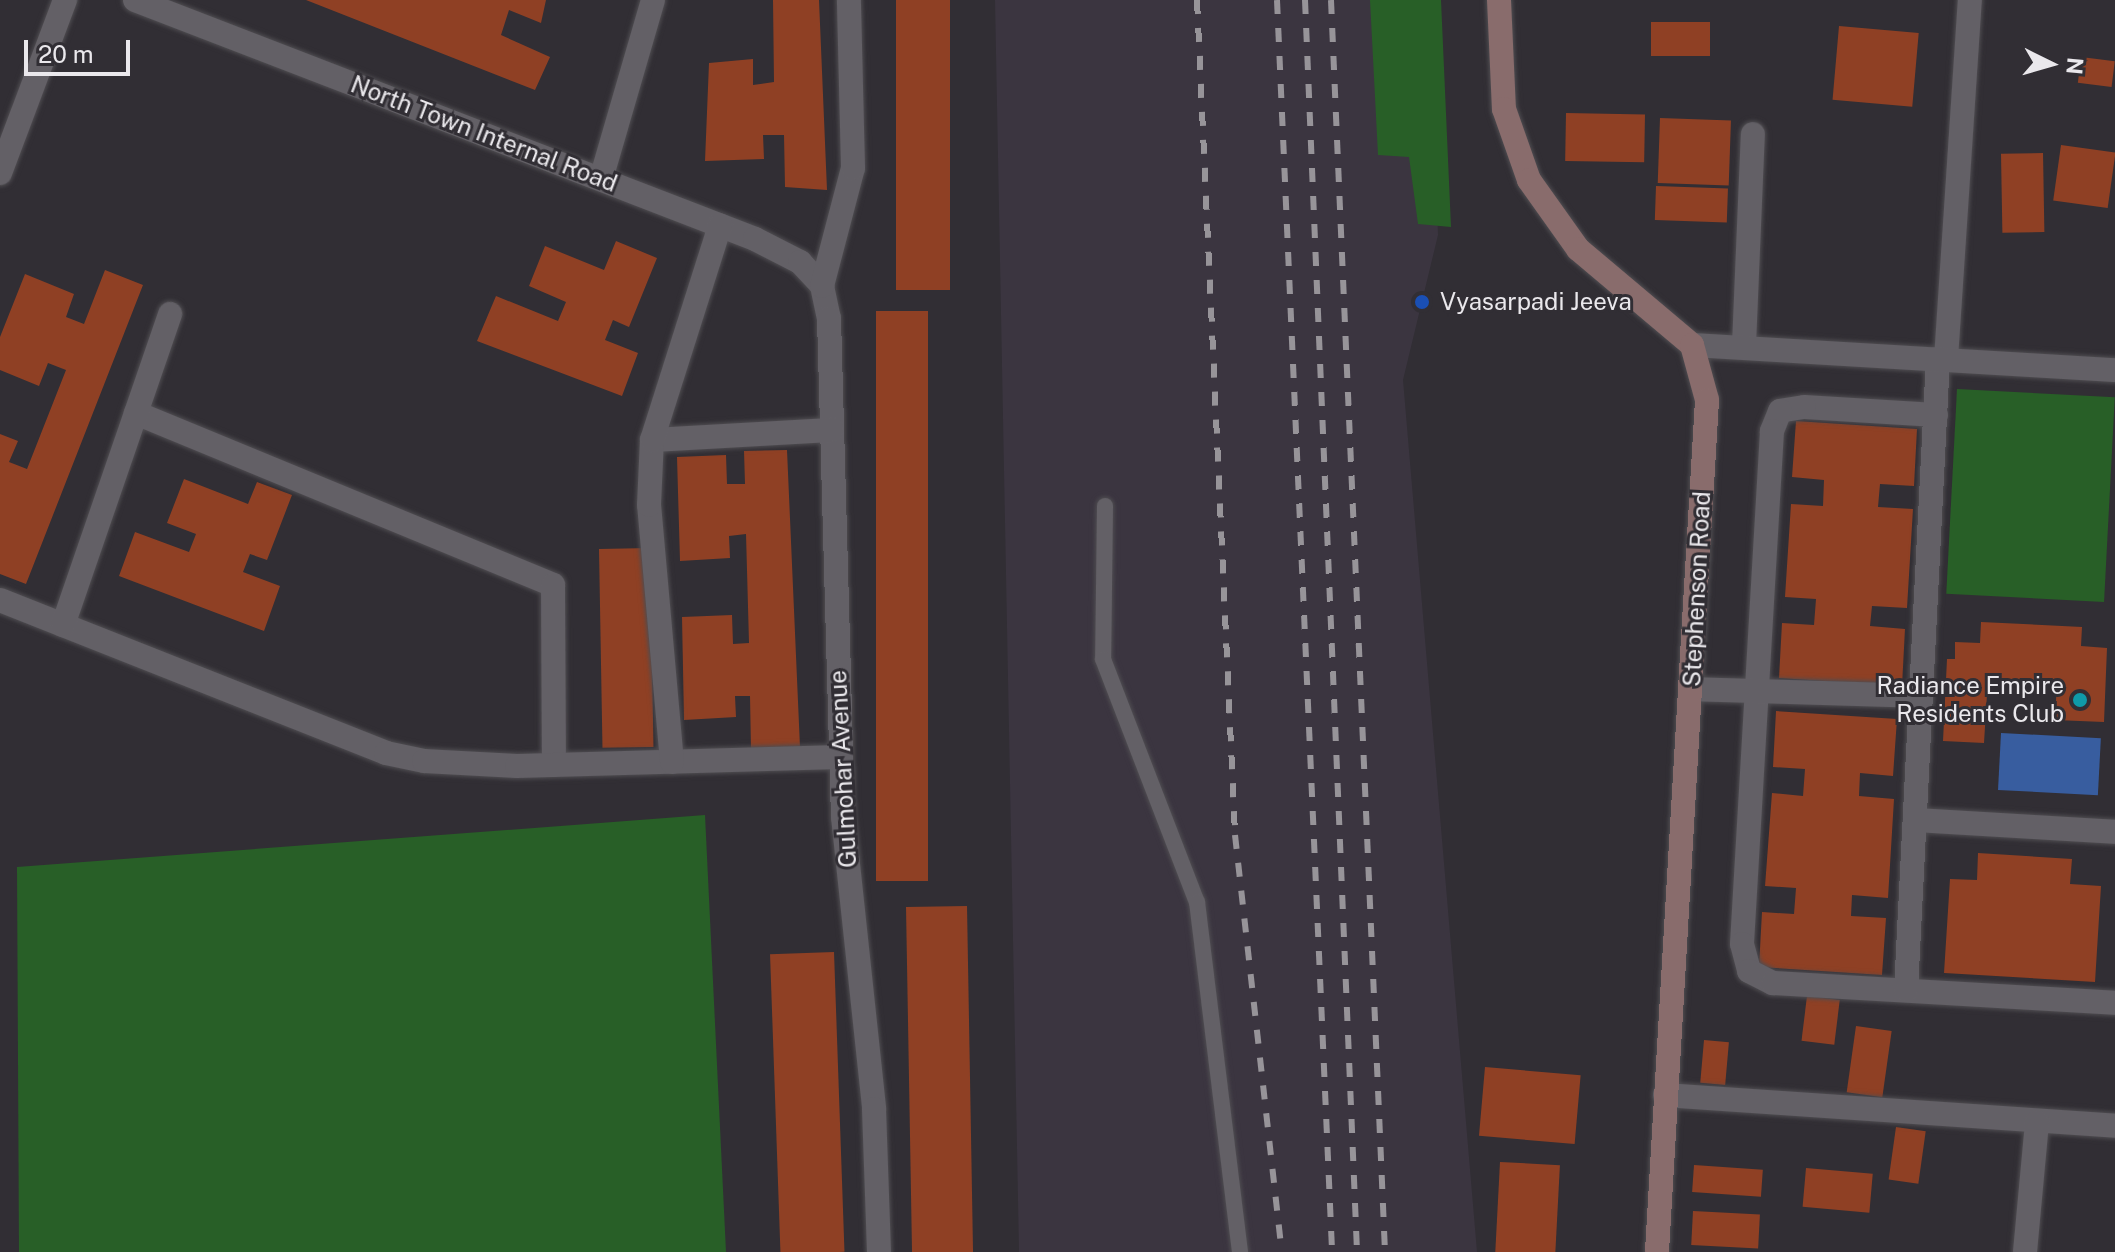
<!DOCTYPE html>
<style>
body{margin:0}
#map{position:relative;width:2115px;height:1252px;overflow:hidden;background:#312e34;font-family:"Public Sans",sans-serif}
div>[style]{position:absolute}
[style*='--x']{left:calc(var(--x)*1px);top:calc(var(--y)*1px);width:calc(var(--w)*1px);rotate:calc(var(--a)*1deg)}
.built>*{inset:0;background:#3b3540}
.green>*{inset:0;background:#285f27;transform-origin:0 0}
.water>*{inset:0;background:#385d9f;transform-origin:0 0}
.building>*{inset:0;background:#8f4024;transform-origin:0 0}
.roads{filter:drop-shadow(0 0 2px #4f4d51) drop-shadow(0 0 2px #4f4d51)}
.service>*{height:16px;margin:-8px;padding:0 8px;transform-origin:8px;border-radius:8px;background:#636066}
.minor>*{height:24px;margin:-12px;padding:0 12px;transform-origin:12px;border-radius:12px;background:#636066}
.tertiary>*{height:24px;margin:-12px;padding:0 12px;transform-origin:12px;border-radius:12px;background:#636066}
.secondary>*{height:24px;margin:-12px;padding:0 12px;transform-origin:12px;border-radius:12px;background:#896c6c}
.rail>*{height:6px;margin-top:-3px;transform-origin:0;background:repeating-linear-gradient(90deg,#979499 0 14px,transparent 0 28px)}
.dots>*{width:22px;height:22px;translate:-50% -50%;box-sizing:border-box;border:4px solid #312e34;border-radius:50%}
span{translate:-50% -50%;white-space:nowrap;text-align:center;line-height:1.15;-webkit-text-stroke:6px #312e34;paint-order:stroke}
.street-label{font-size:24px;color:#eae8ec}
.poi-label{font-size:24px;color:#eae8ec}
.left{translate:0 -50%;text-align:left}
.right{translate:-100% -50%;text-align:right}
.north{position:absolute;left:2011px;top:24px;width:80px;height:80px;-webkit-text-stroke:6px #312e34;paint-order:stroke;rotate:95deg;font-size:22px;font-weight:700;line-height:32px;text-align:center;color:#eae8ec}
.north::after{content:'';display:block;margin:auto;width:28px;height:36px;background:#eae8ec;clip-path:polygon(50% 0,100% 100%,50% 72%,0 100%)}
.scale{position:absolute;left:24px;top:40px;width:106px;height:36px;box-sizing:border-box;border:4px solid #eae8ec;border-top:0;padding-left:10px;font-size:24px;line-height:28px;white-space:nowrap;color:#eae8ec;-webkit-text-stroke:6px #312e34;paint-order:stroke}
</style>
<div id="map">
<div class="built">
<i style="clip-path:polygon(995px 0,1430px 0,1438px 235px,1403px 380px,1477px 1252px,1019px 1252px)"></i>
</div>
<div class="green">
<i style="clip-path:polygon(1370px 0,1441px 0,1451px 227px,1418px 224px,1409px 157px,1378px 155px)"></i>
<i style="left:1957px;top:389px;width:158px;height:205px;rotate:3deg"></i>
<i style="clip-path:polygon(705px 815px,726px 1252px,19px 1252px,17px 867px)"></i>
</div>
<div class="water">
<i style="left:2001px;top:733px;width:100px;height:57px;rotate:3deg"></i>
</div>
<div class="building">
<i style="clip-path:polygon(306px 0,546px 0,541px 23px,509px 10px,501px 35px,550px 57px,535px 90px)"></i>
<i style="clip-path:polygon(773px 0,819px 0,827px 190px,785px 187px,784px 135px,763px 135px,764px 159px,705px 161px,709px 63px,753px 59px,753px 85px,774px 82px)"></i>
<i style="left:896px;top:0;width:54px;height:290px"></i>
<i style="left:1651px;top:22px;width:59px;height:34px"></i>
<i style="left:1839px;top:26px;width:80px;height:74px;rotate:5deg"></i>
<i style="left:2081px;top:57px;width:34px;height:26px;rotate:7deg"></i>
<i style="left:1566px;top:113px;width:79px;height:48px;rotate:1deg"></i>
<i style="left:1660px;top:118px;width:71px;height:65px;rotate:2deg"></i>
<i style="left:2061px;top:145px;width:55px;height:56px;rotate:8deg"></i>
<i style="left:2043px;top:153px;width:79px;height:42px;rotate:89deg"></i>
<i style="left:1656px;top:186px;width:72px;height:34px;rotate:2deg"></i>
<i style="clip-path:polygon(616px 241px,657px 258px,629px 327px,613px 320px,605px 340px,638px 353px,622px 396px,477px 341px,496px 296px,558px 321px,566px 302px,529px 286px,545px 246px,604px 270px)"></i>
<i style="clip-path:polygon(105px 270px,143px 285px,26px 584px,0 574px,0 434px,18px 441px,9px 462px,27px 469px,66px 370px,48px 363px,39px 386px,0 370px,0 337px,25px 274px,74px 294px,66px 317px,84px 324px)"></i>
<i style="left:876px;top:311px;width:52px;height:570px"></i>
<i style="clip-path:polygon(1796px 421px,1917px 429px,1914px 486px,1880px 484px,1878px 507px,1913px 509px,1907px 608px,1872px 606px,1870px 626px,1905px 629px,1902px 686px,1779px 678px,1782px 623px,1814px 625px,1816px 599px,1785px 597px,1791px 504px,1823px 506px,1824px 480px,1792px 477px)"></i>
<i style="clip-path:polygon(787px 450px,800px 747px,751px 750px,750px 696px,735px 696px,736px 717px,684px 720px,682px 617px,732px 615px,733px 644px,749px 643px,746px 534px,729px 536px,730px 558px,680px 561px,677px 457px,726px 455px,727px 484px,745px 484px,744px 451px)"></i>
<i style="clip-path:polygon(184px 479px,248px 504px,257px 482px,292px 495px,267px 560px,250px 554px,243px 572px,280px 586px,264px 631px,119px 576px,135px 532px,189px 552px,196px 534px,167px 523px)"></i>
<i style="left:650px;top:548px;width:199px;height:51px;rotate:89deg"></i>
<i style="clip-path:polygon(1981px 622px,2082px 627px,2081px 646px,2107px 648px,2104px 722px,2055px 720px,2057px 681px,1988px 678px,1984px 743px,1943px 741px,1947px 659px,1955px 659px,1955px 642px,1980px 643px)"></i>
<i style="clip-path:polygon(1776px 711px,1897px 719px,1893px 776px,1860px 773px,1859px 796px,1894px 799px,1888px 898px,1852px 895px,1851px 916px,1886px 918px,1882px 975px,1759px 967px,1762px 912px,1794px 914px,1796px 888px,1765px 886px,1772px 793px,1803px 796px,1805px 769px,1773px 767px)"></i>
<i style="clip-path:polygon(1978px 853px,2072px 859px,2070px 884px,2101px 886px,2095px 982px,1944px 973px,1950px 879px,1977px 880px)"></i>
<i style="left:967px;top:906px;width:346px;height:61px;rotate:89deg"></i>
<i style="left:834px;top:952px;width:300px;height:64px;rotate:88deg"></i>
<i style="left:1807px;top:996px;width:33px;height:45px;rotate:7deg"></i>
<i style="left:1856px;top:1026px;width:36px;height:67px;rotate:8deg"></i>
<i style="left:1704px;top:1040px;width:25px;height:43px;rotate:5deg"></i>
<i style="left:1485px;top:1067px;width:96px;height:69px;rotate:5deg"></i>
<i style="left:1896px;top:1127px;width:30px;height:53px;rotate:8deg"></i>
<i style="left:1500px;top:1162px;width:60px;height:90px;rotate:3deg"></i>
<i style="left:1694px;top:1165px;width:69px;height:27px;rotate:4deg"></i>
<i style="left:1806px;top:1168px;width:67px;height:39px;rotate:5deg"></i>
<i style="left:1693px;top:1211px;width:67px;height:34px;rotate:3deg"></i>
</div>
<div class="roads">
<div class="service">
<i style="--x:1105;--y:506;--w:153;--a:90.7"></i>
<i style="--x:1103;--y:659;--w:261;--a:68.9"></i>
<i style="--x:1197;--y:902;--w:353;--a:83"></i>
</div>
<div class="minor">
<i style="--x:135;--y:0;--w:664;--a:21.08"></i>
<i style="--x:755;--y:239;--w:51;--a:27.1"></i>
<i style="--x:800;--y:262;--w:33;--a:47"></i>
<i style="--x:822;--y:286;--w:33;--a:78"></i>
<i style="--x:829;--y:318;--w:499;--a:88.4"></i>
<i style="--x:843;--y:817;--w:294;--a:83.9"></i>
<i style="--x:874;--y:1109;--w:143;--a:88"></i>
<i style="--x:0;--y:173;--w:185;--a:-69.4"></i>
<i style="--x:601;--y:179;--w:186;--a:-73.8"></i>
<i style="--x:822;--y:286;--w:122;--a:-75.3"></i>
<i style="--x:853;--y:168;--w:168;--a:-91.4"></i>
<i style="--x:1744;--y:345;--w:211;--a:-87.6"></i>
<i style="--x:1946;--y:359;--w:360;--a:-86.2"></i>
<i style="--x:136;--y:413;--w:451;--a:22.4"></i>
<i style="--x:553;--y:585;--w:180;--a:89.7"></i>
<i style="--x:1936;--y:415;--w:132;--a:-176.5"></i>
<i style="--x:1804;--y:407;--w:24;--a:171"></i>
<i style="--x:1780;--y:411;--w:22;--a:112"></i>
<i style="--x:1772;--y:431;--w:514;--a:93.35"></i>
<i style="--x:1742;--y:944;--w:28;--a:75"></i>
<i style="--x:1749;--y:971;--w:27;--a:27"></i>
<i style="--x:1773;--y:983;--w:343;--a:3.3"></i>
<i style="--x:652;--y:440;--w:180;--a:-3.2"></i>
<i style="--x:0;--y:600;--w:415;--a:21.6"></i>
<i style="--x:386;--y:753;--w:39;--a:12"></i>
<i style="--x:424;--y:761;--w:93;--a:3.1"></i>
<i style="--x:517;--y:766;--w:323;--a:-1.6"></i>
<i style="--x:63;--y:625;--w:329;--a:-71"></i>
<i style="--x:1691;--y:689;--w:230;--a:1.7"></i>
<i style="--x:672;--y:762;--w:258;--a:-95.1"></i>
<i style="--x:649;--y:505;--w:65;--a:-87.4"></i>
<i style="--x:652;--y:440;--w:225;--a:-72.4"></i>
<i style="--x:1915;--y:820;--w:200;--a:3.4"></i>
<i style="--x:1906;--y:990;--w:632;--a:-87.1"></i>
<i style="--x:1665;--y:1095;--w:451;--a:3.9"></i>
<i style="--x:2025;--y:1252;--w:130;--a:-84.7"></i>
</div>
<div class="tertiary">
<i style="--x:1692;--y:345;--w:424;--a:3.4"></i>
</div>
<div class="secondary">
<i style="--x:1499;--y:0;--w:109;--a:87.4"></i>
<i style="--x:1504;--y:109;--w:75;--a:70.6"></i>
<i style="--x:1529;--y:180;--w:85;--a:54.6"></i>
<i style="--x:1578;--y:249;--w:149;--a:40.1"></i>
<i style="--x:1692;--y:345;--w:57;--a:74.7"></i>
<i style="--x:1707;--y:400;--w:853;--a:93.36"></i>
</div>
</div>
<div class="rail">
<i style="--x:1197;--y:0;--w:836;--a:87.39"></i>
<i style="--x:1235;--y:835;--w:420;--a:83.6"></i>
<i style="--x:1277;--y:0;--w:1253;--a:87.48"></i>
<i style="--x:1305;--y:0;--w:1253;--a:87.62"></i>
<i style="--x:1331;--y:0;--w:1253;--a:87.53"></i>
</div>
<div class="dots">
<i style="left:1422px;top:302px;background:#1a4fb4"></i>
<i style="left:2080px;top:700px;background:#0f9aa8"></i>
</div>
<div class="street-label">
<span style="left:484px;top:134px;rotate:21deg">North Town Internal Road</span>
<span style="left:1697px;top:589px;rotate:-87deg">Stephenson Road</span>
<span style="left:843px;top:769px;rotate:-93deg">Gulmohar Avenue</span>
</div>
<div class="poi-label">
<span class="left" style="left:1440px;top:302px">Vyasarpadi Jeeva</span>
<span class="right" style="left:2064px;top:700px">Radiance Empire<br>Residents Club</span>
</div>
<div class="north">N</div>
<div class="scale">20 m</div>
</div>
